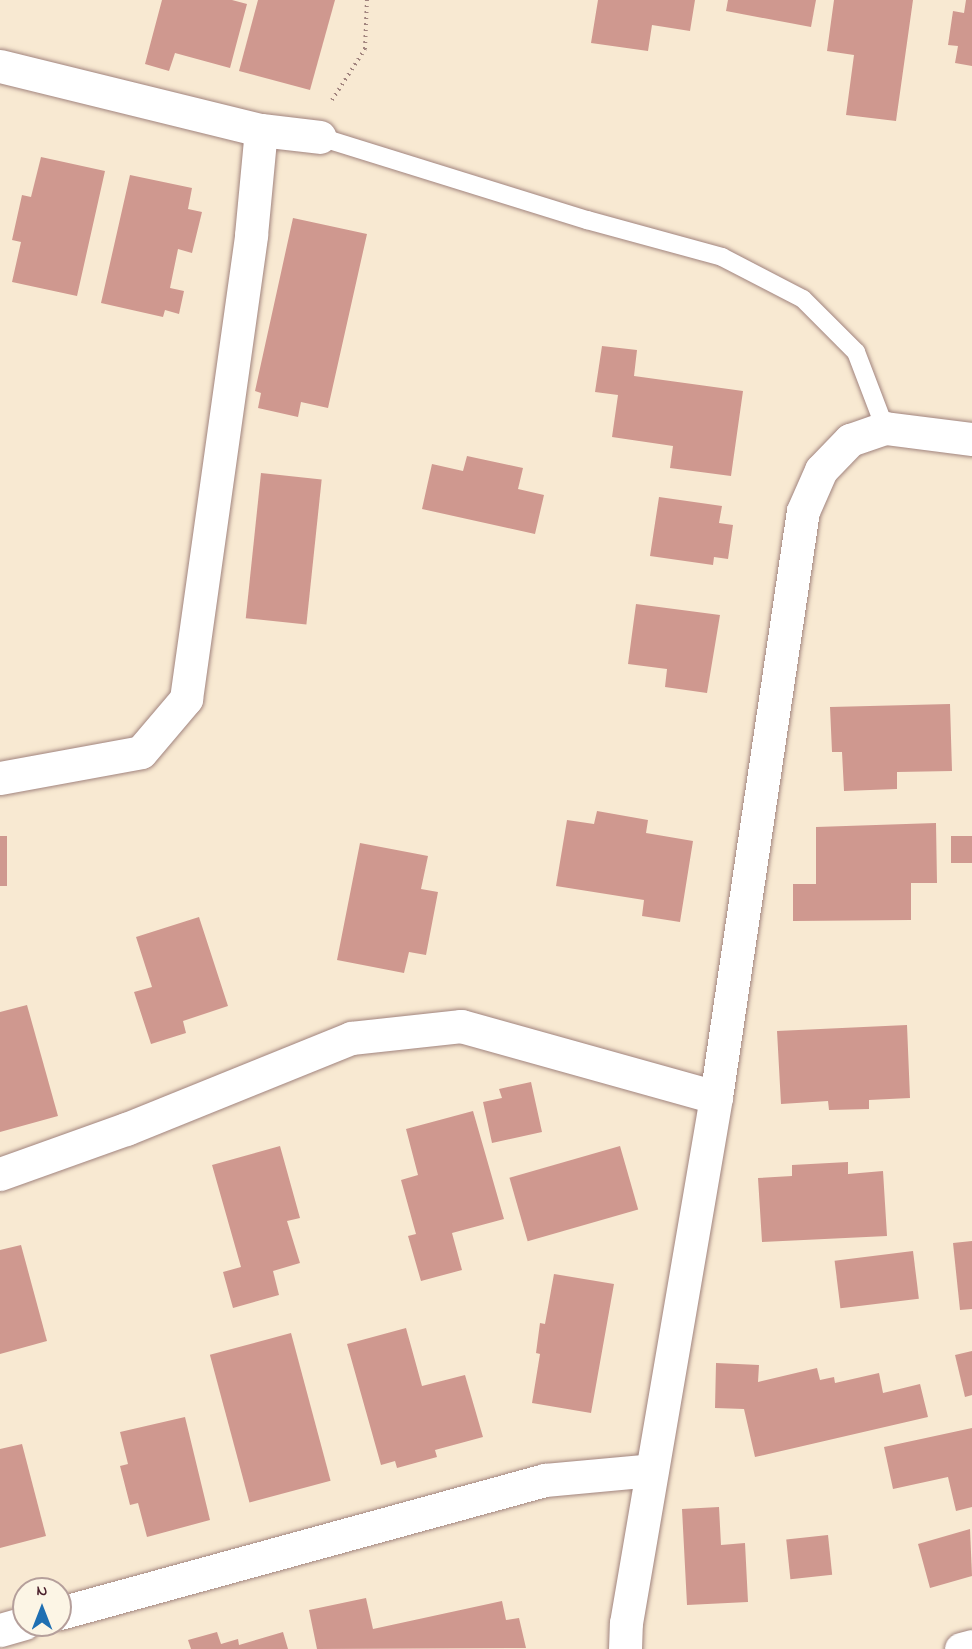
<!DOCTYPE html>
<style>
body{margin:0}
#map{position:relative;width:972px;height:1649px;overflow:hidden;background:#f8e9d2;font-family:"Indie Flower",sans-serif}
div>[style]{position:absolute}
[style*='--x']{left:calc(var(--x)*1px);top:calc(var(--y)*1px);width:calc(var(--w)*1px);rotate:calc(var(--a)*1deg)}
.building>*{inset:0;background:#cf988f;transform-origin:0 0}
.path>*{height:4px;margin-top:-2px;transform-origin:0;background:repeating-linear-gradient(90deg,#a1847e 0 1.5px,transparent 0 6px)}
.roads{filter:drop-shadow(0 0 2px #a1847e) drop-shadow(0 0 2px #a1847e)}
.lane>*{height:18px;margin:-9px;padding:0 9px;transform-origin:9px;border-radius:9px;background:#fff}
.street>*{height:33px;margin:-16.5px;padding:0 16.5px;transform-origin:16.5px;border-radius:16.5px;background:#fff}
span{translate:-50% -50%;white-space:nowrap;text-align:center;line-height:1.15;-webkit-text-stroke:6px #fcf5e5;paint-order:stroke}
.north{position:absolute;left:12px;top:1577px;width:60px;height:60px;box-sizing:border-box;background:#fcf5e5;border:2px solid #b59f9b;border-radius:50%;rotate:0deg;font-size:16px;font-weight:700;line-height:24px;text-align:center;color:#4a1f2b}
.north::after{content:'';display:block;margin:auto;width:21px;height:27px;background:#1f6fb2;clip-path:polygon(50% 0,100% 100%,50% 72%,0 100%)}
</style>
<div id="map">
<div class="building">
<i style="clip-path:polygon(162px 0,232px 0,247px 4px,230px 68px,175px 53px,169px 71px,145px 64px)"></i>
<i style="clip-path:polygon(258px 0,335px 0,310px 90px,239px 71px)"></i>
<i style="clip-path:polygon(598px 0,695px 0,690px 31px,652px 25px,648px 51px,591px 43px)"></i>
<i style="clip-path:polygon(728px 0,816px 0,811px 27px,726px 11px)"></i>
<i style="clip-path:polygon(834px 0,913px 0,896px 121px,846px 115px,854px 55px,827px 51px)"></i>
<i style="clip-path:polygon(966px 0,972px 0,972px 66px,955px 63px,958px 46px,948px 45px,953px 11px,964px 13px)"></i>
<i style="clip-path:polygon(41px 157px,105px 171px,77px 296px,12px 282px,21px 242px,12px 240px,22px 195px,31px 197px)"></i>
<i style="clip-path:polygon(130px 175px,192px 188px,188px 209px,202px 212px,192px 253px,178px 249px,170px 288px,184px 291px,179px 314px,165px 310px,163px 317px,101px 303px)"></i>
<i style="clip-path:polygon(293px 218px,367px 234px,328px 408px,301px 402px,298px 417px,258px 408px,261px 393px,255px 391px)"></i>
<i style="clip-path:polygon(602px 346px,637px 350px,634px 376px,743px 391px,731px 476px,670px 468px,673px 446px,612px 437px,618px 395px,595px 392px)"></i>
<i style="clip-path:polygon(467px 456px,523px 468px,518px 489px,544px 495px,535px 534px,422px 509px,432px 464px,463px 471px)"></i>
<i style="left:261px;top:473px;width:61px;height:146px;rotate:6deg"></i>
<i style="clip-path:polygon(659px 497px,722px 506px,719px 523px,733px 525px,728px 559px,714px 557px,713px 565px,650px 556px)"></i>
<i style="clip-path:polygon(636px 604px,720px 615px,707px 693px,665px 687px,667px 669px,628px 664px)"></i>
<i style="clip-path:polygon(950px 704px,952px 771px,897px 772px,897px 789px,844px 791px,842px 752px,832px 752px,830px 707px)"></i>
<i style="clip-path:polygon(597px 811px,648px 820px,646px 833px,693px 841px,680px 922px,642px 916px,644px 900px,556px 886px,567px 820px,594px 824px)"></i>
<i style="clip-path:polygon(936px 823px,937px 883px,911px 883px,911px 920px,793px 921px,793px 884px,816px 884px,816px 827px)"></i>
<i style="left:0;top:836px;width:7px;height:50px"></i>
<i style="left:972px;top:836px;width:27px;height:21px;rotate:90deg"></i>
<i style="clip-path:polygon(360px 843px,428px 856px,421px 889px,438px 892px,426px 955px,409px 952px,404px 973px,337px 960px)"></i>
<i style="clip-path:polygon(199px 917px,228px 1006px,183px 1021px,186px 1033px,151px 1044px,134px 992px,152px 987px,136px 937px)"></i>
<i style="clip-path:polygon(27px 1005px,58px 1116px,0 1132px,0 1012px)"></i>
<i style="clip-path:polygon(907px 1025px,910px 1098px,869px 1100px,869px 1109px,829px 1110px,828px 1101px,781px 1104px,777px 1031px)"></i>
<i style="clip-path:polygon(531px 1082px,542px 1132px,492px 1143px,483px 1102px,502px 1098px,499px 1089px)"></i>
<i style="clip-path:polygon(473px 1111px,504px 1219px,452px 1233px,462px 1270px,421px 1281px,408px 1236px,416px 1234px,401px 1180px,418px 1175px,406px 1129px)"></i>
<i style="clip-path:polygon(280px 1146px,300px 1218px,287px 1221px,300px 1263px,273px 1271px,279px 1295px,233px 1308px,223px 1272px,241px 1267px,212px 1165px)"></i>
<i style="left:620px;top:1146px;width:66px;height:115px;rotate:74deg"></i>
<i style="clip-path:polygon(848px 1162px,848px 1174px,883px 1171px,887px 1236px,762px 1242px,758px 1178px,792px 1176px,792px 1165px)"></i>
<i style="clip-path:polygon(972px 1241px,972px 1309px,960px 1310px,953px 1243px)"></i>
<i style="clip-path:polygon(21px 1245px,47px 1341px,0 1354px,0 1250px)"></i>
<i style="left:913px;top:1251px;width:48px;height:79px;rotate:83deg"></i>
<i style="clip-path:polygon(554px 1274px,614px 1284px,591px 1413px,532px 1403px,540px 1354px,536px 1353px,540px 1323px,545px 1324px)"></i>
<i style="clip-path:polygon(406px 1328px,422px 1386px,465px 1375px,483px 1437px,435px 1450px,437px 1457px,397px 1468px,395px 1461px,381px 1465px,347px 1344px)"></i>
<i style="left:291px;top:1333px;width:153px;height:84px;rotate:75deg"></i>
<i style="clip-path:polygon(972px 1351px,972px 1395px,965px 1397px,955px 1355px)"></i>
<i style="clip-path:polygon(716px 1363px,759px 1365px,758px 1382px,817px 1368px,820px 1380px,834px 1377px,835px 1383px,879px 1373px,883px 1393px,920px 1384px,928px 1417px,755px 1457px,744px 1409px,715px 1408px)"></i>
<i style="clip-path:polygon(185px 1417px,210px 1520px,147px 1537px,138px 1503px,130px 1505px,120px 1466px,128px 1464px,120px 1432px)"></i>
<i style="clip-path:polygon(972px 1428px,972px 1507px,956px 1511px,948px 1477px,893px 1489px,884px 1447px)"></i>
<i style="clip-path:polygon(22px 1444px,46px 1536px,0 1548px,0 1449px)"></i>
<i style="clip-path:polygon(719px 1507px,721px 1545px,745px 1543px,748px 1602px,687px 1605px,682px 1509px)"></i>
<i style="clip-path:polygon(970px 1529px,972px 1576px,930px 1588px,918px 1544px)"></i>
<i style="left:828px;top:1535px;width:40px;height:42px;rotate:84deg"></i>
<i style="clip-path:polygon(366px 1598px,373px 1629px,502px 1601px,506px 1620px,519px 1618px,526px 1648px,317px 1649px,309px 1610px)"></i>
<i style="clip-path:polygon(217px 1632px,221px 1644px,238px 1639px,239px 1645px,283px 1632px,288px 1649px,191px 1649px,188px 1640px)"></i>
</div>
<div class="path">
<i style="--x:332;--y:100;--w:61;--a:-57.1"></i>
<i style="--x:365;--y:49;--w:49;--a:-87.7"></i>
</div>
<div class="roads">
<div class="lane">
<i style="--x:320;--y:137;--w:280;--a:17.3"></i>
<i style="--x:587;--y:220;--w:140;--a:15.3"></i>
<i style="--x:722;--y:257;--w:91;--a:27.4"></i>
<i style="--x:803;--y:299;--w:75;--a:45"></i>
<i style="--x:856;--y:352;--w:81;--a:69.1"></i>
</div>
<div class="street">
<i style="--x:0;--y:66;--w:269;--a:13.8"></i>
<i style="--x:261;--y:130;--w:59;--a:6.8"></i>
<i style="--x:0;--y:778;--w:143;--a:-10.4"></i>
<i style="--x:141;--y:752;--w:70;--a:-49.7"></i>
<i style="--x:186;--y:699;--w:469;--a:-82"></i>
<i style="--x:251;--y:235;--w:105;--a:-84.6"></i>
<i style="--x:0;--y:1174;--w:134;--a:-19.7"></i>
<i style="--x:126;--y:1129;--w:243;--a:-22"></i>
<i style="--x:351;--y:1038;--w:111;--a:-6.2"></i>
<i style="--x:461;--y:1026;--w:265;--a:15.6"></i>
<i style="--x:60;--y:1613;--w:503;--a:-15.34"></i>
<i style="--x:545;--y:1480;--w:107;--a:-5.3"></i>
<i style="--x:0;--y:1630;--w:25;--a:-16"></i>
<i style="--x:625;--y:1649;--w:26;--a:-88"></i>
<i style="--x:626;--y:1623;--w:534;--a:-80.29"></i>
<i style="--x:716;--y:1097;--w:592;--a:-81.56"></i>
<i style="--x:803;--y:511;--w:45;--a:-66.3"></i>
<i style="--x:821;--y:470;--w:42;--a:-46"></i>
<i style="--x:850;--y:440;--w:37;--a:-19"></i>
<i style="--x:885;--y:428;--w:88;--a:7.2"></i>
<i style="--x:961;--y:1649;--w:11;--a:-15"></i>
</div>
</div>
<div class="north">N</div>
</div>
